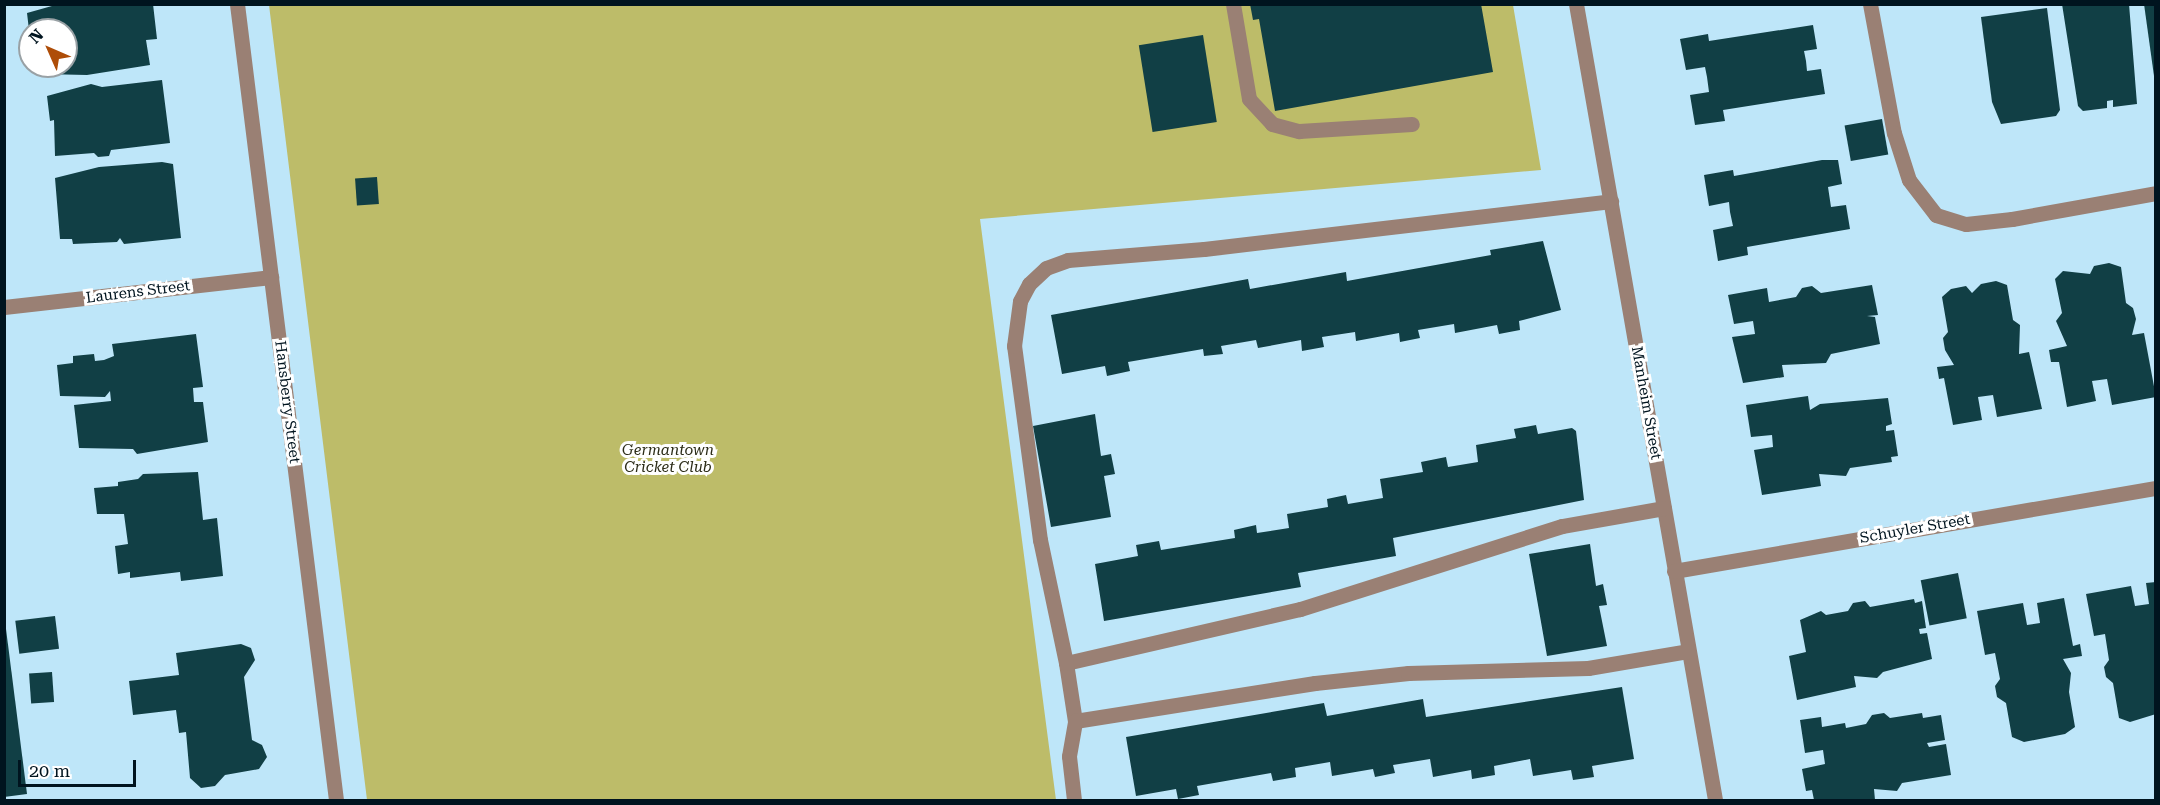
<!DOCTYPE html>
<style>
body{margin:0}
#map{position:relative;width:2160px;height:805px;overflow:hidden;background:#bee6f9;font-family:"Roboto Serif",serif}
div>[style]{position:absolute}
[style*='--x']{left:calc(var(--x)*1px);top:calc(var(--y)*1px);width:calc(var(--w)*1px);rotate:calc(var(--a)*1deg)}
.green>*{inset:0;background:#bdbc69}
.building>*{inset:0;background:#113f45;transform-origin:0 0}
.minor>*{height:15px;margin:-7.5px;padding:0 7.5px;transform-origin:7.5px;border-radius:7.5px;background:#9a8074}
span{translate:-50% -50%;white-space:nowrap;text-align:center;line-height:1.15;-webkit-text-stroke:6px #fff;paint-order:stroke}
.street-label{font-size:15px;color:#00141f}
.park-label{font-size:15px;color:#2b2b17;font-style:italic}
.frame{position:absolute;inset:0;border:6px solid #00141f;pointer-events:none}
.north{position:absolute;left:18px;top:18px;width:60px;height:60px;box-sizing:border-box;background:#fff;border:2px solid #99a1a5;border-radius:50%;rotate:315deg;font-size:16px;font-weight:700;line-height:24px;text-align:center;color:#00141f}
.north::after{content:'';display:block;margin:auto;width:21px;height:27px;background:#ae4d08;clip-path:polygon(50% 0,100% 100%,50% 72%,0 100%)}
.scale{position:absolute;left:18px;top:760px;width:118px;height:27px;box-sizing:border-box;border:3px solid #00141f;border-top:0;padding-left:8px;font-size:18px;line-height:21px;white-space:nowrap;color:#00141f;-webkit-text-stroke:4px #fff;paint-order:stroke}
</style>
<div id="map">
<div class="green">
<i style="clip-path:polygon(269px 5px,1513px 5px,1541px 170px,980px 219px,1056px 800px,367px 800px)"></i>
</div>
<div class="building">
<i style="clip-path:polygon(59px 4px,153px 4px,157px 39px,146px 40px,150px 65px,87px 75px,43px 74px,43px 66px,66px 66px,66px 30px,29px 30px,27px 13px)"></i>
<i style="clip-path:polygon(1250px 4px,1481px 4px,1493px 72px,1275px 111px,1259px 19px,1253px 20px)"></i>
<i style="clip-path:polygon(2062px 4px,2129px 4px,2137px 104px,2113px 107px,2113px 100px,2107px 101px,2107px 108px,2083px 111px,2078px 106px)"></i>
<i style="clip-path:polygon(2144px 4px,2156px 4px,2156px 76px,2154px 76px)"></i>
<i style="clip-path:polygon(2047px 8px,2060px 110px,2056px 116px,2001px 124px,1992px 102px,1981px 17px)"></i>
<i style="clip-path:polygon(1813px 25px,1817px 49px,1804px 51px,1806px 61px,1807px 71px,1821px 69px,1825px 94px,1723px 110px,1725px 121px,1695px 125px,1690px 95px,1709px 92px,1707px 77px,1705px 67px,1686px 70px,1680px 39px,1708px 34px,1709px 41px)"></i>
<i style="left:1203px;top:35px;width:88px;height:65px;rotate:81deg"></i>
<i style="clip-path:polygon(162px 80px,170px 143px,111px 150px,109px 156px,98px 157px,94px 153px,55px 156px,54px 120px,50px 121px,47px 96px,91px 84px,102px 87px)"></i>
<i style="left:1882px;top:119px;width:36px;height:38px;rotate:80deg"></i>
<i style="clip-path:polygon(1822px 160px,1838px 160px,1842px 184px,1828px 187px,1831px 207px,1846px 205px,1850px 229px,1747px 247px,1748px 255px,1718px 261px,1713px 230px,1733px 226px,1730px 212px,1729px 202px,1709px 206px,1704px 175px,1733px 170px,1734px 176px)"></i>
<i style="clip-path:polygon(162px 162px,173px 164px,181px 238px,124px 244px,120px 238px,117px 242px,73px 244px,72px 239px,60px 239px,55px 178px,99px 167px)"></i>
<i style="left:377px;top:177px;width:27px;height:22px;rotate:86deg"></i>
<i style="clip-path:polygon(1543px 241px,1561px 310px,1519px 321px,1520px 330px,1499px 334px,1497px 325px,1455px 333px,1454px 324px,1418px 330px,1420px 338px,1400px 342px,1399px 333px,1356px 341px,1355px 332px,1322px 337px,1324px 347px,1302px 351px,1301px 340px,1258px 348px,1256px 340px,1221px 346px,1223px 354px,1204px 356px,1203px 349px,1128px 362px,1130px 371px,1107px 376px,1105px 366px,1062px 374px,1051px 315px,1248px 279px,1250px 289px,1346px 272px,1347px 281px,1491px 255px,1490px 250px)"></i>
<i style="clip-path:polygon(2109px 263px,2121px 267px,2126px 303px,2133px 308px,2136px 319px,2132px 335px,2144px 333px,2156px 397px,2112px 405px,2107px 379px,2092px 381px,2096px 401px,2067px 407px,2059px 362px,2051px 362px,2049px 350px,2067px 346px,2056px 321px,2062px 313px,2055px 279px,2063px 271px,2090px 274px,2094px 266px)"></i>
<i style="clip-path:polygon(1996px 281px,2007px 285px,2013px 320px,2020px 325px,2019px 354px,2029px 352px,2042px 409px,1997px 417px,1993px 395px,1978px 397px,1982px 420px,1953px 425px,1944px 378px,1939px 379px,1937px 367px,1954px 365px,1945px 350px,1943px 338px,1948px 332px,1942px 297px,1951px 289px,1966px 286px,1972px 293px,1981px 284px)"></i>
<i style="clip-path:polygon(1872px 285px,1878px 315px,1867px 316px,1875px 317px,1880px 344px,1831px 354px,1826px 363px,1782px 365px,1784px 377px,1743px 383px,1732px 337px,1755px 334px,1753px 321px,1734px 324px,1728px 295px,1767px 288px,1769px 302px,1796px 297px,1802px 288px,1812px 286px,1821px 293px)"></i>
<i style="clip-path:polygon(196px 334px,203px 387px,193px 388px,194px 402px,203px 402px,208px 442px,137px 454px,133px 449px,79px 448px,74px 405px,111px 401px,110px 391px,105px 397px,60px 396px,57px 365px,73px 363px,73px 356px,94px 354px,95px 361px,104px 360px,114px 356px,112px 344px)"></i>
<i style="clip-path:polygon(1808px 396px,1810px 410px,1820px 404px,1888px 398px,1892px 424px,1886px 426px,1886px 431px,1894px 430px,1898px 456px,1891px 457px,1892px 462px,1850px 468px,1846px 476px,1819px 474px,1821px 486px,1762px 495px,1754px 450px,1773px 447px,1772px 435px,1751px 437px,1746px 405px)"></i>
<i style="clip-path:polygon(1095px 414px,1101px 456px,1111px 454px,1115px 474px,1104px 476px,1111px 517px,1051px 527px,1033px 426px)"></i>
<i style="clip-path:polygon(1536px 425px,1538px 434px,1572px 428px,1576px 431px,1584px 500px,1393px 538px,1396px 556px,1298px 573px,1301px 587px,1104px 621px,1095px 564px,1138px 556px,1136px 545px,1159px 541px,1161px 550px,1235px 538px,1234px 530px,1256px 525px,1257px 533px,1289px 528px,1287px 514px,1328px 507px,1327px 499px,1346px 495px,1348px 504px,1383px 498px,1380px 479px,1423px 472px,1421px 462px,1446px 457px,1448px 467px,1478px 462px,1476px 445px,1516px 438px,1514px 429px)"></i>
<i style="clip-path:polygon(198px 472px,203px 520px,217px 518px,223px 576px,181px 581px,180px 572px,130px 578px,130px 572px,118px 574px,115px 546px,128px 544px,124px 514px,97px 514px,94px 488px,118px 486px,118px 482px,138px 479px,143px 474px)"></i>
<i style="clip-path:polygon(1590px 544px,1596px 586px,1603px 584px,1607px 605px,1599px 606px,1607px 646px,1547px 656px,1529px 554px)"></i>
<i style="left:1958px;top:573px;width:46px;height:38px;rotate:79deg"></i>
<i style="clip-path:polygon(2156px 582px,2156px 714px,2130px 722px,2119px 718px,2113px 683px,2106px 677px,2104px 667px,2109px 660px,2105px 634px,2094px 636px,2086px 594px,2131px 586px,2135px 606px,2149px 604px,2146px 583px)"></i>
<i style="clip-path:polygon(2064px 598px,2073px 646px,2080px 644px,2082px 656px,2063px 659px,2071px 673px,2069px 692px,2075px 727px,2065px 734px,2024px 742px,2012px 737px,2006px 703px,1997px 697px,1995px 686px,2000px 679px,1995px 653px,1985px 655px,1977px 611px,2023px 603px,2027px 625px,2040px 623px,2037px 603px)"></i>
<i style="clip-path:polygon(1914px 599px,1915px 603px,1922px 601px,1926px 628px,1919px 629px,1920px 634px,1927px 633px,1932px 659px,1883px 672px,1877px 678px,1854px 676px,1856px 687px,1797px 700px,1789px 656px,1806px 652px,1800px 620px,1821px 611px,1826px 615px,1848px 611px,1853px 603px,1865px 601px,1870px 607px)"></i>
<i style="left:55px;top:616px;width:33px;height:40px;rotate:83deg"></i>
<i style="clip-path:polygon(6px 629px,27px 794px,4px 797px,4px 630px)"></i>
<i style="clip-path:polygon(241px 644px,251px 648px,255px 660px,244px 677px,252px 740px,262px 745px,267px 757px,259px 769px,225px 775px,215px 786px,201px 788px,190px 778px,186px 732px,179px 733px,176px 710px,133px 715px,129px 681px,179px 675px,176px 653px)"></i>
<i style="left:52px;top:672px;width:30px;height:23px;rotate:86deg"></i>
<i style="clip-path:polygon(1622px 687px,1634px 759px,1592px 766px,1594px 777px,1573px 780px,1571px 770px,1533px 776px,1530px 759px,1494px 766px,1495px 775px,1472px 779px,1471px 770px,1433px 777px,1430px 759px,1393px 765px,1395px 773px,1375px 777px,1373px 769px,1332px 776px,1330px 762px,1295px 768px,1296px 777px,1273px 781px,1271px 773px,1197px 786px,1199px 795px,1178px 799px,1176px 789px,1136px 796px,1126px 737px,1324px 703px,1327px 716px,1423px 699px,1426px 717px)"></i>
<i style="clip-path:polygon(1884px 713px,1890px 718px,1922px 713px,1923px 718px,1941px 715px,1945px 740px,1927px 743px,1929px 747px,1946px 744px,1951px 775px,1902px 783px,1897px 791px,1874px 789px,1875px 800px,1814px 800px,1812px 790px,1806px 791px,1802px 769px,1825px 764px,1823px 750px,1805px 753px,1800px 720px,1821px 717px,1822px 727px,1845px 723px,1846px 728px,1866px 724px,1872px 715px)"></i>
</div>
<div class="minor">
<i style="--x:237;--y:4;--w:802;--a:82.91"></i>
<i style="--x:1233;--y:4;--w:96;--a:80.4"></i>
<i style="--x:1249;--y:99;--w:34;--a:47"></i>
<i style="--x:1272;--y:124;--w:28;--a:15"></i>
<i style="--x:1299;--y:131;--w:113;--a:-3.5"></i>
<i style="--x:1576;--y:4;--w:808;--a:80.09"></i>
<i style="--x:1870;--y:4;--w:131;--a:79.5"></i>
<i style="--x:1894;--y:133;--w:49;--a:72.3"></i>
<i style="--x:1909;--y:180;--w:44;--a:52.4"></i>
<i style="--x:1936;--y:215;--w:31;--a:17"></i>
<i style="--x:1966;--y:224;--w:46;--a:-6.2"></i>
<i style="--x:2012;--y:219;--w:146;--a:-10.2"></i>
<i style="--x:4;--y:307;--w:269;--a:-6.4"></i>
<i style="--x:1664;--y:508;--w:104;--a:170"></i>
<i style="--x:1562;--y:526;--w:275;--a:162.4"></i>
<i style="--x:1300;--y:609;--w:240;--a:167"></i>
<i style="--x:1066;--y:663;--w:59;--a:81.2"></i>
<i style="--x:1075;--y:721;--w:243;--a:-9"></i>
<i style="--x:1315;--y:683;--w:94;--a:-6.1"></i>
<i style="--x:1408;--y:673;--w:180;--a:-1.6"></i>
<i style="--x:1588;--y:668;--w:101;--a:-9.6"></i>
<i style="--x:1674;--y:571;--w:489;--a:-9.8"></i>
<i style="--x:1066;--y:663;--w:126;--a:-101.9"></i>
<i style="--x:1040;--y:540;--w:196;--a:-97.6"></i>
<i style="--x:1014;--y:346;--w:45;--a:-82.4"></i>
<i style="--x:1020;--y:301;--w:19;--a:-62"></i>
<i style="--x:1029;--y:284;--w:23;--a:-43"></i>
<i style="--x:1046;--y:268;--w:23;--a:-20"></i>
<i style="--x:1068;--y:260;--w:136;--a:-4.6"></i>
<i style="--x:1204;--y:249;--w:410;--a:-6.7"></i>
<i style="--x:1074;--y:800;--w:44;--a:-96.5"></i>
<i style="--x:1069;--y:756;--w:36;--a:-80"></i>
</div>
<div class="street-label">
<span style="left:138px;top:292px;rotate:-7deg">Laurens Street</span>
<span style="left:287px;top:402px;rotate:83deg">Hansberry Street</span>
<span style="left:1646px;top:403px;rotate:80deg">Manheim Street</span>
<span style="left:1915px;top:529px;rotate:-10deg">Schuyler Street</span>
</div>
<div class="park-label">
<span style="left:668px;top:459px">Germantown<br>Cricket Club</span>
</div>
<div class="frame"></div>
<div class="north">N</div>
<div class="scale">20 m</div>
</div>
